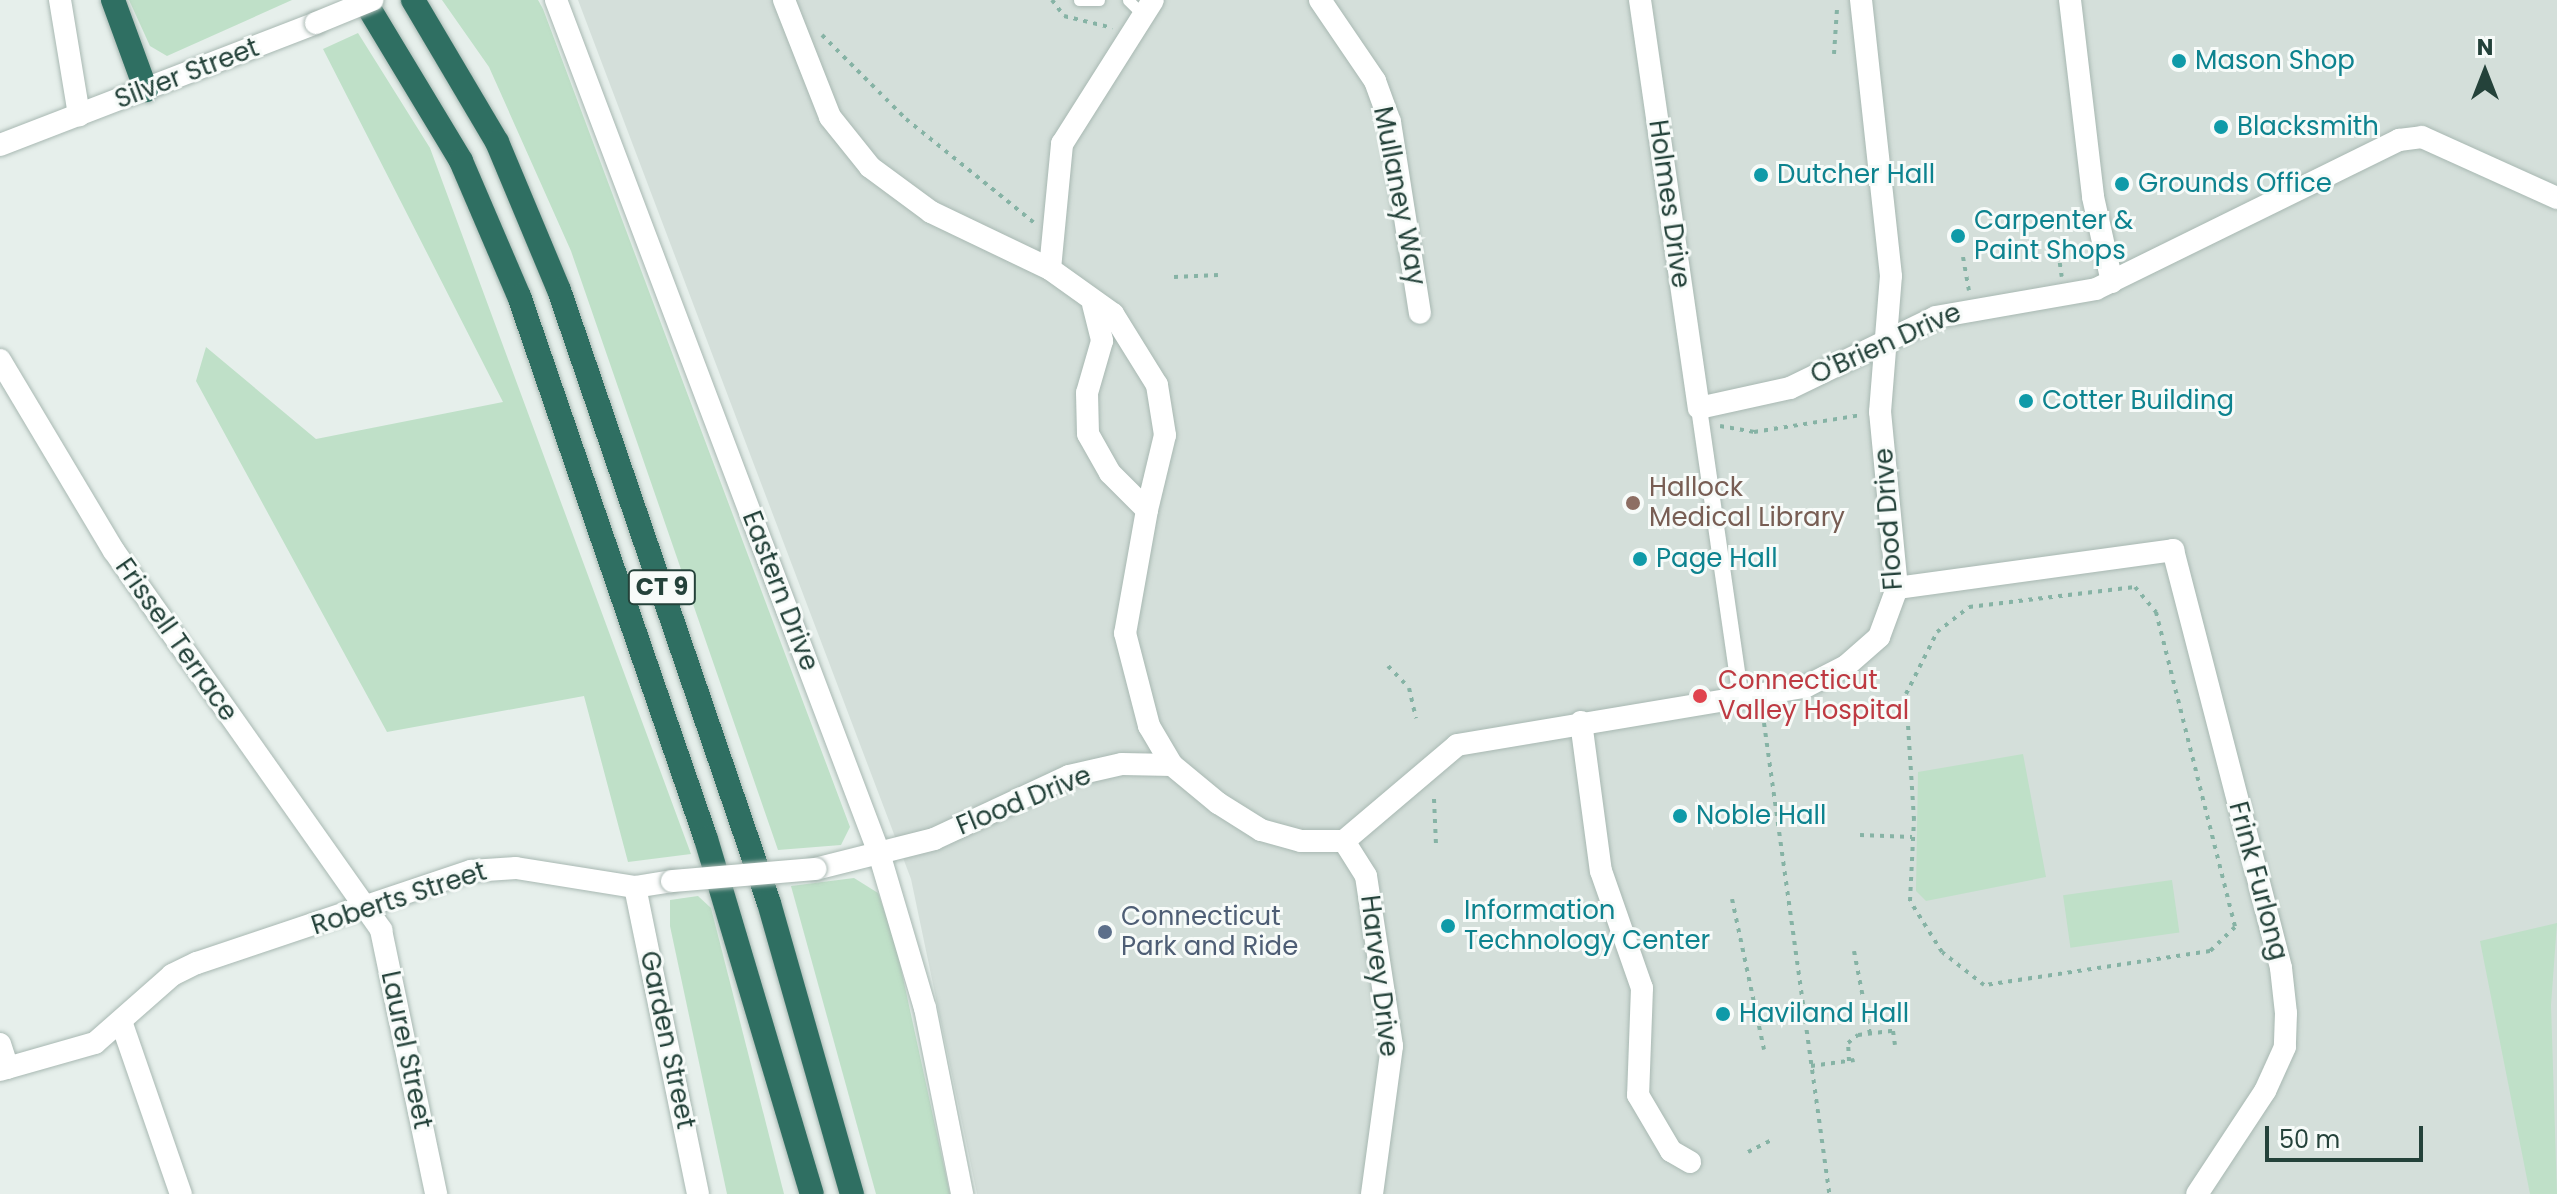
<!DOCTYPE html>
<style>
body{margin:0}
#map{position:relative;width:2557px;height:1194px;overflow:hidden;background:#e6efeb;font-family:Poppins,sans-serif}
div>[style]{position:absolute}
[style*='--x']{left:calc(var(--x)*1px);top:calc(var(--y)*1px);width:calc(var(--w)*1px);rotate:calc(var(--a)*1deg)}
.built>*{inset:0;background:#d4dfda}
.green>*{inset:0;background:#bfe0c8;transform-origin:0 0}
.path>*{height:4px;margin-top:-2px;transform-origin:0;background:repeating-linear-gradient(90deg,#86b3a5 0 4px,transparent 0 10px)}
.roads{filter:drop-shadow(0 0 2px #a8b8b2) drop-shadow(0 0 2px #a8b8b2)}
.service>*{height:11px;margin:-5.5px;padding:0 5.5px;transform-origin:5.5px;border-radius:5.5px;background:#fff}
.pedestrian>*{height:16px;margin:-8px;padding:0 8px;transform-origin:8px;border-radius:8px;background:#fff}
.minor>*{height:22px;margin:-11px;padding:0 11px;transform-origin:11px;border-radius:11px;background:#fff}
.motorway>*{height:24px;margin:-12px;padding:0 12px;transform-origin:12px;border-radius:12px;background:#2f6f62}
.bridges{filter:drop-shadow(0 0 2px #a8b8b2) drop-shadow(0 0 2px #a8b8b2)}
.minor-bridge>*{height:22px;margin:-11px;padding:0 11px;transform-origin:11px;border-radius:11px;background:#fff}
.dots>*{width:22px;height:22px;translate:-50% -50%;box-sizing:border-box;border:4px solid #f7fbf9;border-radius:50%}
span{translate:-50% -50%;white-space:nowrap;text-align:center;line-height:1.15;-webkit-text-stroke:6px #f7fbf9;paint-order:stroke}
.shield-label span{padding:2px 6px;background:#f7fbf9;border:2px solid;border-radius:6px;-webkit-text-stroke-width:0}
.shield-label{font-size:24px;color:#24423a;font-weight:700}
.culture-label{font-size:26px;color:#0d838f}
.left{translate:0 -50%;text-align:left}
.street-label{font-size:26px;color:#24423a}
.education-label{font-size:26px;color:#785e54}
.health-label{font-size:26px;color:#be3a42}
.service-label{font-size:26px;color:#4e5e75}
.north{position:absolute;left:2445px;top:32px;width:80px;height:80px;-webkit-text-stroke:6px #f7fbf9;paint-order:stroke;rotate:0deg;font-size:22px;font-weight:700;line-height:32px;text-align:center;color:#24423a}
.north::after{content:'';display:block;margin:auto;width:28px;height:36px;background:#24423a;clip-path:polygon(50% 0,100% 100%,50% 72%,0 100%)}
.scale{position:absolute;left:2265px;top:1126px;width:158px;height:36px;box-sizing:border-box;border:4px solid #24423a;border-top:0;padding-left:10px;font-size:24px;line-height:28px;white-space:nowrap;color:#24423a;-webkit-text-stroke:6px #f7fbf9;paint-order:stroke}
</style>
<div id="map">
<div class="built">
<i style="clip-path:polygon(578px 0,2557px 0,2557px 1194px,977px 1194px,911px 879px)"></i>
</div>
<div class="green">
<i style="clip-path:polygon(129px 0,292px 0,167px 56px,150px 46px)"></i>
<i style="clip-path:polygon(442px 0,538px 0,543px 9px,850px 827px,841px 845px,778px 850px,571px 251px,489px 67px)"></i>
<i style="clip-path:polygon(358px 33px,430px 148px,691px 854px,628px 862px,584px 696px,387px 732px,196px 381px,206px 347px,316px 439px,503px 402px,323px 49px)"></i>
<i style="clip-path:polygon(2023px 754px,2046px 877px,1926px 901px,1916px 891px,1918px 772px)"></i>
<i style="clip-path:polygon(854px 878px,878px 893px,895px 941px,950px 1194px,876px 1194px,791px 886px)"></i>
<i style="left:2172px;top:880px;width:53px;height:110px;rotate:82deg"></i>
<i style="clip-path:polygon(698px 896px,711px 908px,784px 1194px,727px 1194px,670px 926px,670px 900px)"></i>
<i style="clip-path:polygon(2557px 923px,2551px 1005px,2557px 1194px,2530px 1194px,2480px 941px)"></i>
</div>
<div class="path">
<i style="--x:1052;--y:0;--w:20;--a:53"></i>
<i style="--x:1064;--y:16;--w:50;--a:13.8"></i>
<i style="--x:822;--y:35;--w:119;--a:45"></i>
<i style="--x:906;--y:119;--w:164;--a:39"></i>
<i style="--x:1834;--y:54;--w:45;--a:-86.2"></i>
<i style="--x:2057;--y:243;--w:34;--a:82"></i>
<i style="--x:1963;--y:257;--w:34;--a:80"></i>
<i style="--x:1174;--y:277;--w:44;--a:-2.6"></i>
<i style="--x:1720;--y:426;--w:35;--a:10"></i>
<i style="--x:1754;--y:432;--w:108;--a:-9"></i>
<i style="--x:2135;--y:587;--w:33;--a:50"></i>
<i style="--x:2156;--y:612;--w:325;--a:75.9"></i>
<i style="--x:2235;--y:927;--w:35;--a:136"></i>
<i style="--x:2210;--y:951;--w:229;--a:171.4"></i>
<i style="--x:1984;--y:985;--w:53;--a:-141.8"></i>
<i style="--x:1942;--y:952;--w:60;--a:-122.1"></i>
<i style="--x:1910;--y:901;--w:81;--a:-87.2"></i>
<i style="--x:1914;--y:820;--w:126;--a:-93.6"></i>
<i style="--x:1906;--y:694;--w:69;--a:-63.4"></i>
<i style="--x:1937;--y:632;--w:41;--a:-38"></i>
<i style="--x:1969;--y:607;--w:167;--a:-6.9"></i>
<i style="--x:1388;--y:666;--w:30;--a:46"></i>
<i style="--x:1409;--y:688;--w:31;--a:77"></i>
<i style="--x:1764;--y:723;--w:475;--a:82.1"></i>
<i style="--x:1434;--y:799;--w:45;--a:87.5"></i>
<i style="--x:1860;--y:835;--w:52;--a:2.2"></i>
<i style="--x:1732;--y:899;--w:154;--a:78"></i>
<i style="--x:1854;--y:951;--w:85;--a:79.1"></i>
<i style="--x:1849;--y:1061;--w:18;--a:-93"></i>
<i style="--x:1848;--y:1043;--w:13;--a:-39"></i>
<i style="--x:1858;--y:1035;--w:35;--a:-7"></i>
<i style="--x:1893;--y:1031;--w:14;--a:82"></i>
<i style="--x:1811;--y:1066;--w:44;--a:-7.8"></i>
<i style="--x:1748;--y:1152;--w:27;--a:-27"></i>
</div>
<div class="roads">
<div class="service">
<i style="--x:1079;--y:0;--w:20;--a:0"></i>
<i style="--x:1128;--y:0;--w:18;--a:45"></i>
</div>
<div class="pedestrian">
<i style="--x:1699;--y:408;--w:296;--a:81.8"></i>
</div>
<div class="minor">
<i style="--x:60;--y:0;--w:117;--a:80.6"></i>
<i style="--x:556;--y:0;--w:912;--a:69.26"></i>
<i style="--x:879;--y:853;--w:162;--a:73.5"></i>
<i style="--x:925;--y:1008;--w:190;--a:78.7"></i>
<i style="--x:784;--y:0;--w:126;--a:68.5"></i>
<i style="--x:830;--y:117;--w:64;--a:51.3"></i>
<i style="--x:870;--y:167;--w:76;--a:36.4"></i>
<i style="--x:931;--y:212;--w:132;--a:25.6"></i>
<i style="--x:1320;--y:0;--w:98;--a:55.8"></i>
<i style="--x:1375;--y:81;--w:44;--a:69.9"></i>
<i style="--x:1390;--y:122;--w:193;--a:81.1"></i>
<i style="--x:1640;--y:0;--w:412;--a:81.8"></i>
<i style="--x:1699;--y:408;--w:93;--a:-12.4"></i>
<i style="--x:1790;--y:388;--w:162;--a:-25.9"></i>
<i style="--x:1936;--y:317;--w:162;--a:-9.9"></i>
<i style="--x:2096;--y:289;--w:338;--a:-26.2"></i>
<i style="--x:2399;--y:140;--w:23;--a:-7"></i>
<i style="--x:2422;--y:137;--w:148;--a:24.3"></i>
<i style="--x:2070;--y:0;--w:198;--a:83.3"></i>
<i style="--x:2093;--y:197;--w:87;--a:77.4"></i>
<i style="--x:0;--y:145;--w:339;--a:-21.1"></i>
<i style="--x:1093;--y:304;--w:38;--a:76"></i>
<i style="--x:1102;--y:341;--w:54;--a:106.1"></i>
<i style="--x:1087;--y:393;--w:41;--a:88.6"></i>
<i style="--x:1088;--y:434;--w:45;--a:60.6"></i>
<i style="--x:1110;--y:473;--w:52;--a:45"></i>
<i style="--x:1147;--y:510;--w:125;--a:100.1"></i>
<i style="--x:1125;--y:633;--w:96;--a:75.5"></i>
<i style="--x:1149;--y:726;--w:45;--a:59.5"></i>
<i style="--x:1172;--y:765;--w:60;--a:39.6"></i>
<i style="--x:1218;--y:803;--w:51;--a:32.1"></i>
<i style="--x:1261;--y:830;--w:41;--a:15.4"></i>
<i style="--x:1301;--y:841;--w:43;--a:0"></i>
<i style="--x:1344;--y:841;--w:41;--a:57.8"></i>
<i style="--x:1366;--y:876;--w:172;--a:81.3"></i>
<i style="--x:1392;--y:1046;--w:149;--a:97.7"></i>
<i style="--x:0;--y:360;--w:222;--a:59.2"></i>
<i style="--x:114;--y:551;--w:464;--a:54.8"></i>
<i style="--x:381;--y:930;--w:270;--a:78.2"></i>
<i style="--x:1147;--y:510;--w:77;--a:-76.5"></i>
<i style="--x:1165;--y:435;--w:51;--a:-99.1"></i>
<i style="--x:1157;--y:385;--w:84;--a:-121.8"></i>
<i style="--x:1113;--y:314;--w:77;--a:-144.5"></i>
<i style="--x:1050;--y:269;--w:126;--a:-84.5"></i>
<i style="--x:1062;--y:144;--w:170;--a:-57.7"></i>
<i style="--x:1897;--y:588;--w:279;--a:-7.8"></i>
<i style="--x:2173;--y:550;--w:432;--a:75.5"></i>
<i style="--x:2281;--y:968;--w:45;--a:83.7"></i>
<i style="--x:2286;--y:1013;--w:34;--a:92"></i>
<i style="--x:2285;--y:1047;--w:48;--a:114.4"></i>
<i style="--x:2265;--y:1091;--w:123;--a:123.4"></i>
<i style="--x:1581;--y:722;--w:150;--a:82.4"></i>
<i style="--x:1601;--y:871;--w:124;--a:70.7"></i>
<i style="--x:1642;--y:988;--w:107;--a:92.1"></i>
<i style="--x:1638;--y:1095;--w:65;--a:59.5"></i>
<i style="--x:1671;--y:1151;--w:22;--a:30"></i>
<i style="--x:1344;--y:841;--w:148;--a:-40.3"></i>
<i style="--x:1457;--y:745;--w:353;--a:-9.5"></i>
<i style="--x:1805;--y:687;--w:46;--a:-27.1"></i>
<i style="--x:1846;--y:666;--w:44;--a:-41.3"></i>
<i style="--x:1879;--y:637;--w:52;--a:-69.8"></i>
<i style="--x:1897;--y:588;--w:177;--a:-95.5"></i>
<i style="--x:1880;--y:412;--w:136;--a:-85.4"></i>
<i style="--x:1891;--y:276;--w:278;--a:-96.2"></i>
<i style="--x:815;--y:869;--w:123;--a:-14.1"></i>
<i style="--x:934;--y:839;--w:149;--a:-25"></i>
<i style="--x:1069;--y:776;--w:54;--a:-12.8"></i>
<i style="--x:1122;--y:764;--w:50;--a:1.1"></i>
<i style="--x:635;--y:887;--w:313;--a:78.4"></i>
<i style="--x:122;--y:1024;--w:180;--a:70.9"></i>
<i style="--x:0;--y:1044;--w:25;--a:72"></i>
<i style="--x:0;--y:1070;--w:99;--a:-15.9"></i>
<i style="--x:95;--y:1043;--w:103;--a:-41.4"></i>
<i style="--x:172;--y:975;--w:28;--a:-26"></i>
<i style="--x:197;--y:963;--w:289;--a:-18.6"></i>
<i style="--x:471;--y:871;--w:45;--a:-3.8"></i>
<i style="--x:516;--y:868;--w:121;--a:9.1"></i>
<i style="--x:635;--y:887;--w:37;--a:-9"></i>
</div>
<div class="motorway">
<i style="--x:113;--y:0;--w:96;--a:69.9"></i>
<i style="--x:364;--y:0;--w:188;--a:58.9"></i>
<i style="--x:461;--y:161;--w:147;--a:66.8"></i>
<i style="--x:519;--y:296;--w:574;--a:71"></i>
<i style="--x:706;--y:839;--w:370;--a:73.4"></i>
<i style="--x:413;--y:0;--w:165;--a:59.4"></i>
<i style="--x:497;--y:142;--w:160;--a:67.3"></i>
<i style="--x:559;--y:290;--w:648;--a:71.09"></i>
<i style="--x:769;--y:903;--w:303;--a:74.1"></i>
</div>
</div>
<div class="bridges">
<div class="minor-bridge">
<i style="--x:316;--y:23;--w:61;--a:-22.3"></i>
<i style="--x:672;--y:881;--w:144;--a:-4.8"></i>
</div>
</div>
<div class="dots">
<i style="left:2179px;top:61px;background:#0f9aa8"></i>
<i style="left:2221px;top:127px;background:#0f9aa8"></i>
<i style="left:1761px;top:175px;background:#0f9aa8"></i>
<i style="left:2122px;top:184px;background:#0f9aa8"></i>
<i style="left:1958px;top:236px;background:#0f9aa8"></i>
<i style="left:2026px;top:401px;background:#0f9aa8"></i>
<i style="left:1633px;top:503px;background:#8d6e63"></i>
<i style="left:1640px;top:559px;background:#0f9aa8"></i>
<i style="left:1700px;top:696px;background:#e0444e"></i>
<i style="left:1680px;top:816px;background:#0f9aa8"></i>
<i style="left:1448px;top:926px;background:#0f9aa8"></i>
<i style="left:1105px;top:932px;background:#5c6f8a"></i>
<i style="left:1723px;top:1014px;background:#0f9aa8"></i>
</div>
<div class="shield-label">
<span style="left:662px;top:587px">CT 9</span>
</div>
<div class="culture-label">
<span class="left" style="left:2195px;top:61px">Mason Shop</span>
<span class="left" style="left:2237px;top:127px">Blacksmith</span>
<span class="left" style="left:1777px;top:175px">Dutcher Hall</span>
<span class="left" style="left:2138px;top:184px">Grounds Office</span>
<span class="left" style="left:1974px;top:236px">Carpenter &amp;<br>Paint Shops</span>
<span class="left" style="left:2042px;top:401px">Cotter Building</span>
<span class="left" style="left:1656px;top:559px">Page Hall</span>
<span class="left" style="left:1696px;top:816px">Noble Hall</span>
<span class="left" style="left:1464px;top:926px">Information<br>Technology Center</span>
<span class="left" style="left:1739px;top:1014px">Haviland Hall</span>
</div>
<div class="street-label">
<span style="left:187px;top:74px;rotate:-21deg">Silver Street</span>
<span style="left:1399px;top:196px;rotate:79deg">Mullaney Way</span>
<span style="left:1669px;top:204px;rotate:82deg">Holmes Drive</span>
<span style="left:1886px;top:344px;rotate:-24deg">O'Brien Drive</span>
<span style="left:1889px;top:519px;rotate:-94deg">Flood Drive</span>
<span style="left:780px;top:591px;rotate:69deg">Eastern Drive</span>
<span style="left:176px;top:640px;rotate:55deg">Frissell Terrace</span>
<span style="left:1024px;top:801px;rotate:-22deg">Flood Drive</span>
<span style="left:2258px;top:881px;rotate:75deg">Frink Furlong</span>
<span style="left:399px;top:899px;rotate:-18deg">Roberts Street</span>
<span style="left:1379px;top:976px;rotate:83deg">Harvey Drive</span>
<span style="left:667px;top:1040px;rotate:78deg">Garden Street</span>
<span style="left:406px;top:1050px;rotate:78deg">Laurel Street</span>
</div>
<div class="education-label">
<span class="left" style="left:1649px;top:503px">Hallock<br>Medical Library</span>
</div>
<div class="health-label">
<span class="left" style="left:1718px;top:696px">Connecticut<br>Valley Hospital</span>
</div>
<div class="service-label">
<span class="left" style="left:1121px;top:932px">Connecticut<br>Park and Ride</span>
</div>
<div class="north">N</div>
<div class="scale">50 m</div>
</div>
